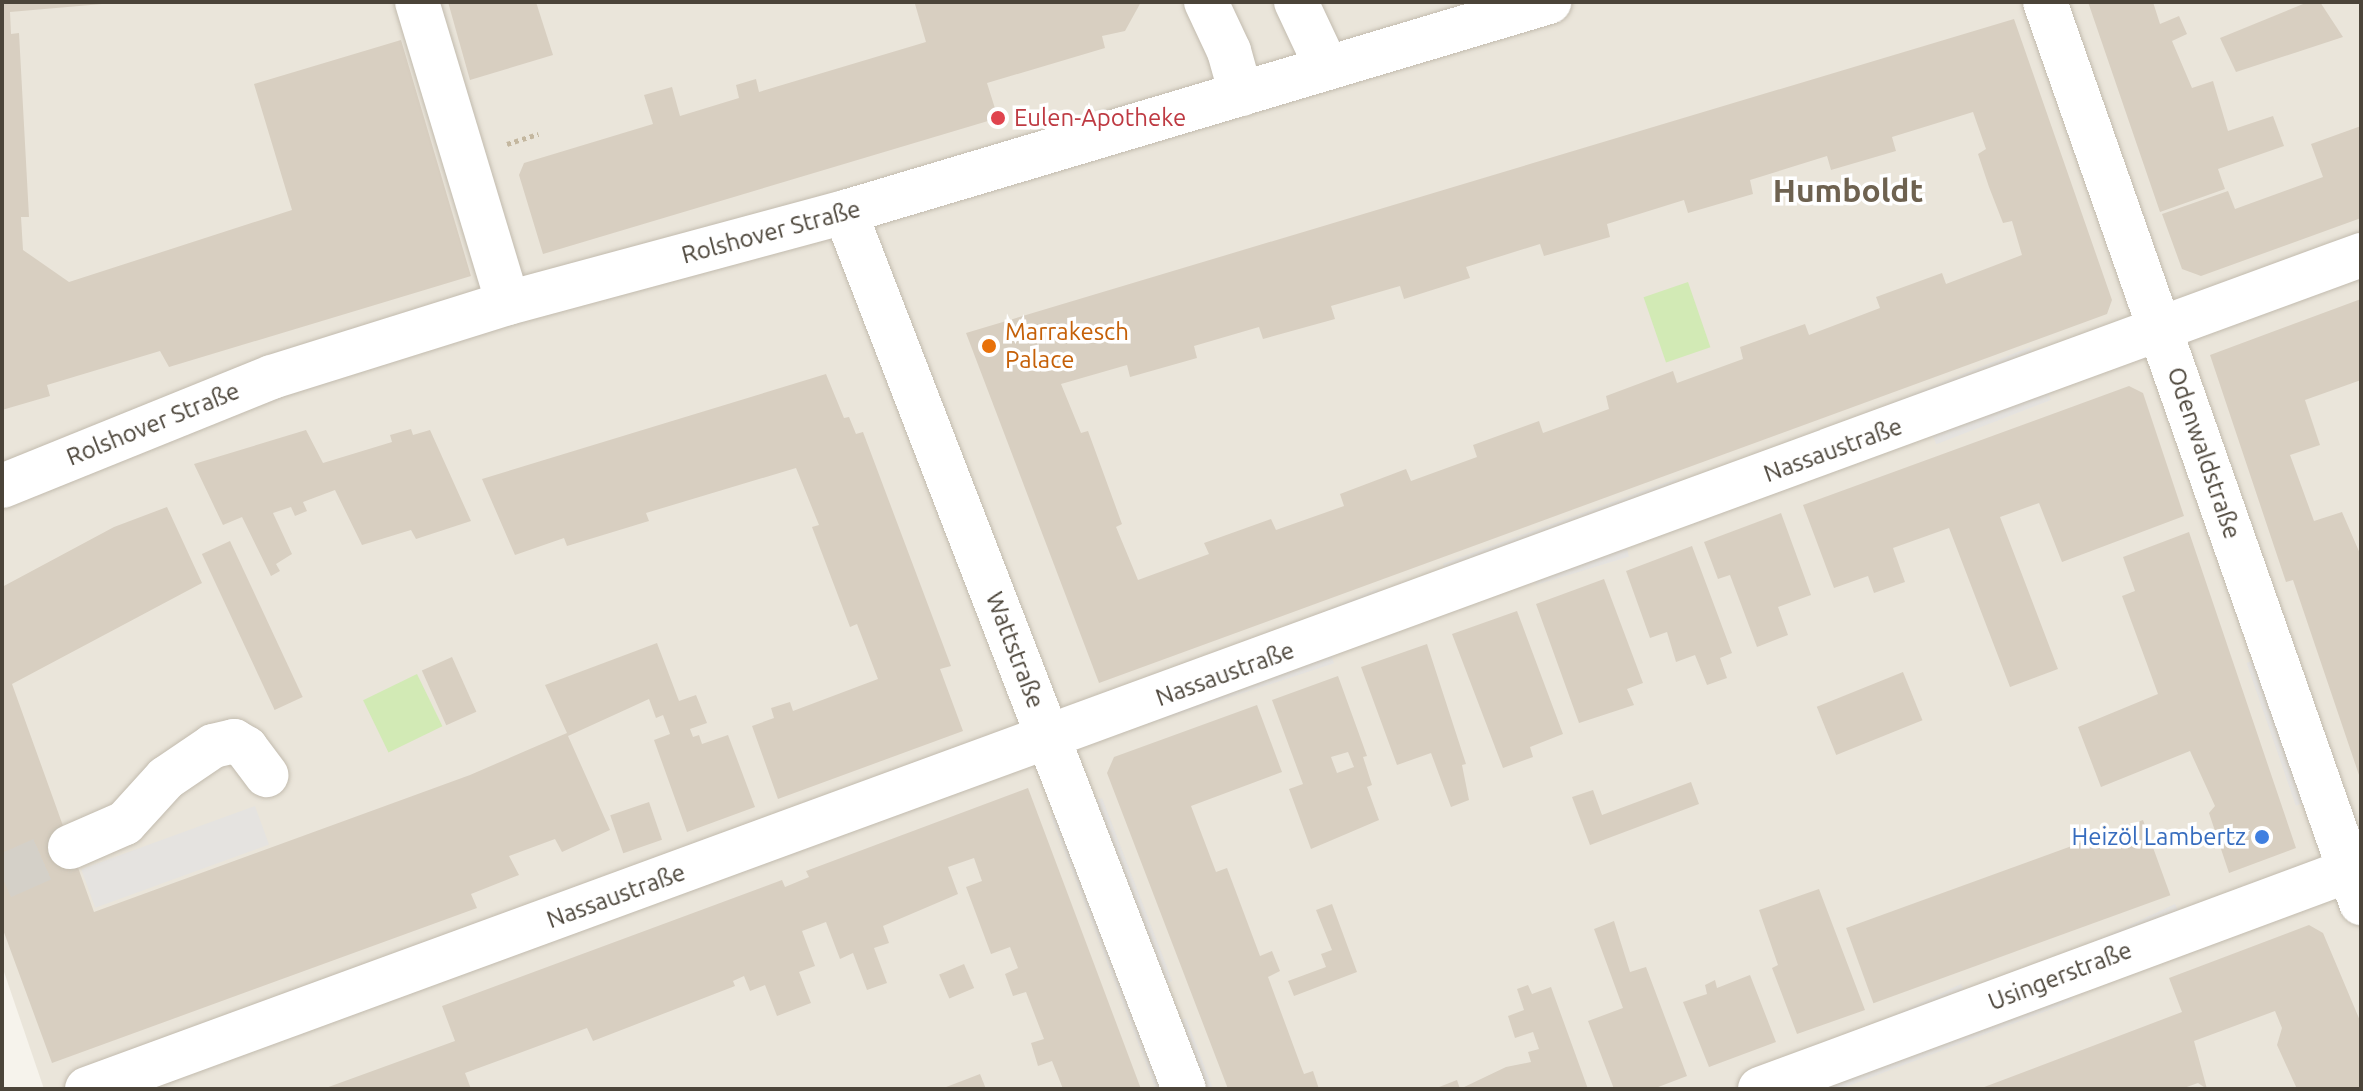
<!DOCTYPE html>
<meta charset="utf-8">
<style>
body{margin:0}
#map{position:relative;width:2363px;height:1091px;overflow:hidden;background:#f6f3ec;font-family:Ubuntu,sans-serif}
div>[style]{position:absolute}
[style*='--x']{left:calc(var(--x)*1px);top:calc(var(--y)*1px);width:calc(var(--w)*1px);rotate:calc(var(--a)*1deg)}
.residential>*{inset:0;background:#eae5da}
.green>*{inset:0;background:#d2eab5;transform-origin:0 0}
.parking>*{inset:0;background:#e5e3e0;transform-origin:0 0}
.building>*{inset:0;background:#d8cfc1;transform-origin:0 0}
.minor-tunnel>*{height:44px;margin-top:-22px;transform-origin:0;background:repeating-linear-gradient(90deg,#d4d0c8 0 44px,transparent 0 66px)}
.path>*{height:5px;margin-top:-2.5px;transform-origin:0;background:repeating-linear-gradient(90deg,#c4b79f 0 4px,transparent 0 8px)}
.roads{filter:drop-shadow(0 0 2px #c2bbae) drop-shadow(0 0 2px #c2bbae)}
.minor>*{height:44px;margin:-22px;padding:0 22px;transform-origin:22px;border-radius:22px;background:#fff}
.dots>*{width:22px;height:22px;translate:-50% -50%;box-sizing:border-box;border:4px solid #fff;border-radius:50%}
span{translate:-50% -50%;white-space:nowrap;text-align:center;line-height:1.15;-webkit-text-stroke:7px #fff;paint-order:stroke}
.health-label{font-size:24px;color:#be3a42}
.left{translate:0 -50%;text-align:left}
.street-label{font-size:24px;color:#4b4439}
.food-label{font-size:24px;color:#c56008}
.shop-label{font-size:24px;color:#366cbe}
.right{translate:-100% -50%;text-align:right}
.district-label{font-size:32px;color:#6e6250;font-weight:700}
.frame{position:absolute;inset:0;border:4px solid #4b4439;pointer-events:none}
</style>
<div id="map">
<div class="residential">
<i style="clip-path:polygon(2px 2px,2361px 2px,2361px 1089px,44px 1089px,2px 966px)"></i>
</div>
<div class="green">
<i style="left:1688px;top:282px;width:69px;height:47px;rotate:71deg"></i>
<i style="left:417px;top:674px;width:58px;height:60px;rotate:64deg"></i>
</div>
<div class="parking">
<i style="left:2030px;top:347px;width:16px;height:270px;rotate:68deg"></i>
<i style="left:2046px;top:387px;width:14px;height:123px;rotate:69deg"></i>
<i style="left:1676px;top:479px;width:15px;height:248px;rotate:70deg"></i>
<i style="left:1625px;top:543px;width:14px;height:97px;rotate:73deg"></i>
<i style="left:1377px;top:589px;width:13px;height:291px;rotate:67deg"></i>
<i style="left:1330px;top:651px;width:13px;height:230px;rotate:72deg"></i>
<i style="left:2258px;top:659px;width:151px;height:12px;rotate:71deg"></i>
<i style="left:1102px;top:798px;width:196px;height:15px;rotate:69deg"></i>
<i style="left:255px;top:806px;width:41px;height:185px;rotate:70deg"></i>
<i style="left:1063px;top:811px;width:298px;height:13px;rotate:69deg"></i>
<i style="left:2175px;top:904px;width:14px;height:190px;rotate:65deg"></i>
<i style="left:1961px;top:984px;width:14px;height:210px;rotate:65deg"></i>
<i style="clip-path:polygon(2069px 989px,2073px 1001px,1840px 1089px,1821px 1089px)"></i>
<i style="clip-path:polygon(1186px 1018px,1213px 1089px,1198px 1089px,1174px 1023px)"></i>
</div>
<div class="building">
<i style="clip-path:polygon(2px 2px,125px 2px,10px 12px,11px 34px,19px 33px,29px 217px,21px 217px,23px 250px,69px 282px,292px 210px,254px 84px,401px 40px,471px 276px,169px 367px,160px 351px,47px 385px,50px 396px,2px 410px)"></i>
<i style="clip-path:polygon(448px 2px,536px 2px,553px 55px,470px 80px)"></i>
<i style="clip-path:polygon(922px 2px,1141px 2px,1125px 31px,1102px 36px,1105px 48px,987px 83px,998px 118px,543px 254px,519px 175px,524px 163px,653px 124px,644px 95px,672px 87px,680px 116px,739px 98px,736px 85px,756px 79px,759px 92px,926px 42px,915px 4px)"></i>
<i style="clip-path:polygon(2088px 2px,2153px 2px,2160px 24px,2179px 16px,2187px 34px,2172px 41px,2192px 88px,2213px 81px,2228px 131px,2273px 116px,2284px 146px,2218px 169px,2225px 189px,2160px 212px)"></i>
<i style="clip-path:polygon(2308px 2px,2320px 2px,2343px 37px,2236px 72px,2220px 38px)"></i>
<i style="clip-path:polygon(evenodd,2014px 19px,2112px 300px,2107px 314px,1099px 683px,966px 333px,2014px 19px,1973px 112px,1986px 149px,1978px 154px,1989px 187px,2003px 223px,2012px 221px,2022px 255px,1946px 284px,1942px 273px,1876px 297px,1880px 308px,1809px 335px,1805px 324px,1740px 347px,1743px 359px,1677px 383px,1673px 371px,1606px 396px,1609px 409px,1543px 433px,1539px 421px,1473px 445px,1477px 457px,1411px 481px,1406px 469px,1340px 494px,1344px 506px,1276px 530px,1271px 519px,1204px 543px,1209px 554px,1138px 580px,1116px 527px,1122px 524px,1088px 431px,1081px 433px,1061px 384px,1127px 365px,1130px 377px,1197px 358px,1194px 346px,1259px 327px,1263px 339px,1335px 319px,1331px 306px,1400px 286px,1404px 299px,1470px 278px,1466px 267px,1540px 244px,1544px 256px,1610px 237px,1607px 224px,1684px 200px,1688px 213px,1753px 194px,1750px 180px,1827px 156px,1831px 170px,1896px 151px,1892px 137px,1973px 112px)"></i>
<i style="clip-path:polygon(2361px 126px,2361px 218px,2201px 276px,2182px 269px,2162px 214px,2228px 191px,2235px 209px,2323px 177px,2311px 144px)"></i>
<i style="clip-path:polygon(2361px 299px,2361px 380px,2305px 400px,2320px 445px,2290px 455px,2314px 521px,2342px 512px,2361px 556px,2360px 778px,2293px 580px,2286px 582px,2210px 355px)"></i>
<i style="clip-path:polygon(826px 374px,844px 418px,849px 417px,856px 434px,863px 432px,951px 666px,940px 669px,963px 731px,778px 799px,752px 726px,774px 718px,771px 708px,790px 702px,793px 711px,878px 679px,857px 624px,850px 627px,812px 527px,819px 525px,796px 468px,646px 513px,649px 521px,567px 546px,564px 538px,515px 555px,482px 479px)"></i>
<i style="clip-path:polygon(2129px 386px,2143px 393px,2184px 516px,2062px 562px,2039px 503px,2000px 517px,2058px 669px,2010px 687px,1949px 528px,1893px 548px,1905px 582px,1874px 593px,1868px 576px,1834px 588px,1803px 505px)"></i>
<i style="clip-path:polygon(411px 429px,413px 435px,430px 430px,471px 521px,416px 539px,411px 530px,362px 545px,335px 490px,303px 502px,307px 511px,295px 516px,291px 507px,273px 513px,292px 554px,276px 564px,280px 571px,271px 576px,242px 517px,223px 525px,194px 464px,306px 430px,323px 463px,392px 442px,390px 435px)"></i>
<i style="clip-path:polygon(167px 507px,202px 583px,12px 684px,94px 912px,470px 775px,567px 733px,545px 685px,657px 643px,679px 701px,696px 695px,707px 723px,690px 729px,693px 737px,699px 735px,702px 744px,728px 735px,755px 807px,687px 832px,654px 740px,670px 734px,663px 715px,656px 718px,649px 699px,568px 736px,610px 830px,562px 852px,555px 839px,509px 856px,519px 875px,471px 894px,477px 908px,52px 1063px,2px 927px,2px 587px,114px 527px)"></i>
<i style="clip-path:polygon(1781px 513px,1811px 595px,1778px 607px,1788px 635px,1757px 647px,1730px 575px,1718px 579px,1704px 542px)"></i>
<i style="clip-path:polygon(2189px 532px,2296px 848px,2229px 873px,2209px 813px,2215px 806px,2190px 751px,2101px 787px,2078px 727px,2158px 694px,2122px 596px,2135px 591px,2123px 557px)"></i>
<i style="left:230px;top:541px;width:172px;height:31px;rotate:65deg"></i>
<i style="clip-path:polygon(1692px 546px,1732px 653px,1720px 658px,1727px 678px,1707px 685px,1695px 655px,1676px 662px,1667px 632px,1650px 638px,1626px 571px)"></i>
<i style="clip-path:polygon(1604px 579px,1643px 683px,1627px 689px,1634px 705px,1579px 723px,1536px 604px)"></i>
<i style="clip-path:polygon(1517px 611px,1563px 734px,1530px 747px,1533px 757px,1503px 768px,1452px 634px)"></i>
<i style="clip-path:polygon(1427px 644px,1466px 764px,1462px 765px,1469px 800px,1451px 807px,1431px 753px,1397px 765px,1361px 667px)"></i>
<i style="left:452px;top:657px;width:60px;height:33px;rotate:66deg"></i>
<i style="left:1903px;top:672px;width:52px;height:93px;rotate:68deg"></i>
<i style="clip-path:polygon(evenodd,1338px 676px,1367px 756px,1363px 757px,1372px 785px,1367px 787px,1379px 820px,1311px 849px,1289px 789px,1303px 784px,1272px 700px,1338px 676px,1348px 752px,1354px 767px,1337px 773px,1331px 757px,1348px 752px)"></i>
<i style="clip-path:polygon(1257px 705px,1282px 772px,1191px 806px,1216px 872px,1227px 868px,1260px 956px,1272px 951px,1280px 971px,1268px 977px,1302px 1069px,1304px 1074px,1313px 1071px,1319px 1089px,1228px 1089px,1107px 773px,1114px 757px)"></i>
<i style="clip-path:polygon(1691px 782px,1699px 804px,1590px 845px,1572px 797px,1593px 790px,1602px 815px)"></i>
<i style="clip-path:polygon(1028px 788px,1141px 1089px,1063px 1089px,1052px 1061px,1038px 1066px,1031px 1043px,1044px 1039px,1026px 992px,1013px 996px,1005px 974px,1018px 968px,1010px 947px,991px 954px,966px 887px,982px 881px,974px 858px,948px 867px,958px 894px,883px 926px,889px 943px,874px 948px,887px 983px,867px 990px,853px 953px,840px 959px,826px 922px,802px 931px,815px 966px,799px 972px,811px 1003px,777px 1016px,765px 985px,750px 991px,744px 976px,733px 981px,735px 986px,593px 1041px,587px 1028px,465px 1073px,471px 1089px,323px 1089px,455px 1041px,442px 1006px,782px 880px,785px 887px,809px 877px,806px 871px)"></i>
<i style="left:649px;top:802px;width:40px;height:41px;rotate:71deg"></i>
<i style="left:2143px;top:820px;width:80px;height:316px;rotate:70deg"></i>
<i style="clip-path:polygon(1819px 889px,1865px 1010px,1797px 1034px,1772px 968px,1778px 965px,1759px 910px)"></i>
<i style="clip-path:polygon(1332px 904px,1357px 972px,1294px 996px,1288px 981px,1326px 967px,1321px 954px,1332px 950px,1316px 910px)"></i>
<i style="clip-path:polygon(1614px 921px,1630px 972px,1646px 967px,1687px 1076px,1653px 1089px,1614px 1089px,1588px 1021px,1623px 1008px,1594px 929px)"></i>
<i style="clip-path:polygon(2309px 925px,2323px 933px,2361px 1023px,2361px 1089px,2297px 1089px,2277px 1045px,2282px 1028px,2275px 1011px,2194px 1041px,2207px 1089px,2198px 1083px,2181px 1089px,1979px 1089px,2182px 1012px,2169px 978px)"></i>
<i style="left:964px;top:964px;width:26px;height:27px;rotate:67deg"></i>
<i style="clip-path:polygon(1750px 975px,1776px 1042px,1709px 1067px,1683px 1002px,1707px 994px,1705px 985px,1715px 980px,1717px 988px)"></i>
<i style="clip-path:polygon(1528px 985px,1532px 994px,1551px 987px,1588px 1089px,1434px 1089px,1457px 1080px,1460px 1089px,1506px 1067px,1531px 1062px,1528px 1052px,1539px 1049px,1533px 1032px,1515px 1038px,1508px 1016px,1524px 1010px,1517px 989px)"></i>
<i style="clip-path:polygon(980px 1074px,986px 1089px,941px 1089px)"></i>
</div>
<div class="minor-tunnel">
<i style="--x:2;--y:877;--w:74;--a:-23.8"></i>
</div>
<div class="path">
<i style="--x:507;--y:144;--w:33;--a:-18"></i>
</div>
<div class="roads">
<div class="minor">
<i style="--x:417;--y:2;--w:314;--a:73.2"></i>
<i style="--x:1206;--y:2;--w:54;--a:64.9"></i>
<i style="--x:1229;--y:51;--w:45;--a:74.4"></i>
<i style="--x:1296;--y:2;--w:73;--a:64.8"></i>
<i style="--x:2045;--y:2;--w:955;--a:70.67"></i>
<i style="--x:845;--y:212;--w:940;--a:68.87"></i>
<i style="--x:2;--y:486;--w:291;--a:-22"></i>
<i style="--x:272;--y:377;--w:247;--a:-17.4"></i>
<i style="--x:508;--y:303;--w:349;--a:-15.1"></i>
<i style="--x:845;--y:212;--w:735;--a:-16.61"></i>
<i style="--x:70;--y:847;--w:60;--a:-23.6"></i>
<i style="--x:125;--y:823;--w:61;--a:-47.7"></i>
<i style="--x:166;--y:778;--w:57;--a:-34.2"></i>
<i style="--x:213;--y:746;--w:22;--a:-13"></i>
<i style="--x:234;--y:741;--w:14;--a:30"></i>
<i style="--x:246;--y:748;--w:34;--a:53"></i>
<i style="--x:87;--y:1089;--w:2422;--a:-20.14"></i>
<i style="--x:1760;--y:1089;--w:641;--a:-20.36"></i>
</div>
</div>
<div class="dots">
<i style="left:998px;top:118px;background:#e0444e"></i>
<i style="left:989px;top:346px;background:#e8710a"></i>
<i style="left:2262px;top:837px;background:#3f7fe0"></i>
</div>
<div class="health-label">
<span class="left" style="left:1014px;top:118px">Eulen-Apotheke</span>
</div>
<div class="street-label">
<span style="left:771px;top:232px;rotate:-15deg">Rolshover Straße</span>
<span style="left:153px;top:424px;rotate:-22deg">Rolshover Straße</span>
<span style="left:1833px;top:450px;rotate:-20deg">Nassaustraße</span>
<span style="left:2204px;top:453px;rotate:71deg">Odenwaldstraße</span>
<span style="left:1015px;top:650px;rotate:69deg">Wattstraße</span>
<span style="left:1225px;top:674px;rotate:-20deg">Nassaustraße</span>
<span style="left:616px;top:896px;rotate:-20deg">Nassaustraße</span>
<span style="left:2060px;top:976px;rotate:-21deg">Usingerstraße</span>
</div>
<div class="food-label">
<span class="left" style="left:1005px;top:346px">Marrakesch<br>Palace</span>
</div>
<div class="shop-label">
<span class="right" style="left:2246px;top:837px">Heizöl Lambertz</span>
</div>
<div class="district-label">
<span style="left:1848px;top:190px">Humboldt</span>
</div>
<div class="frame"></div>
</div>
